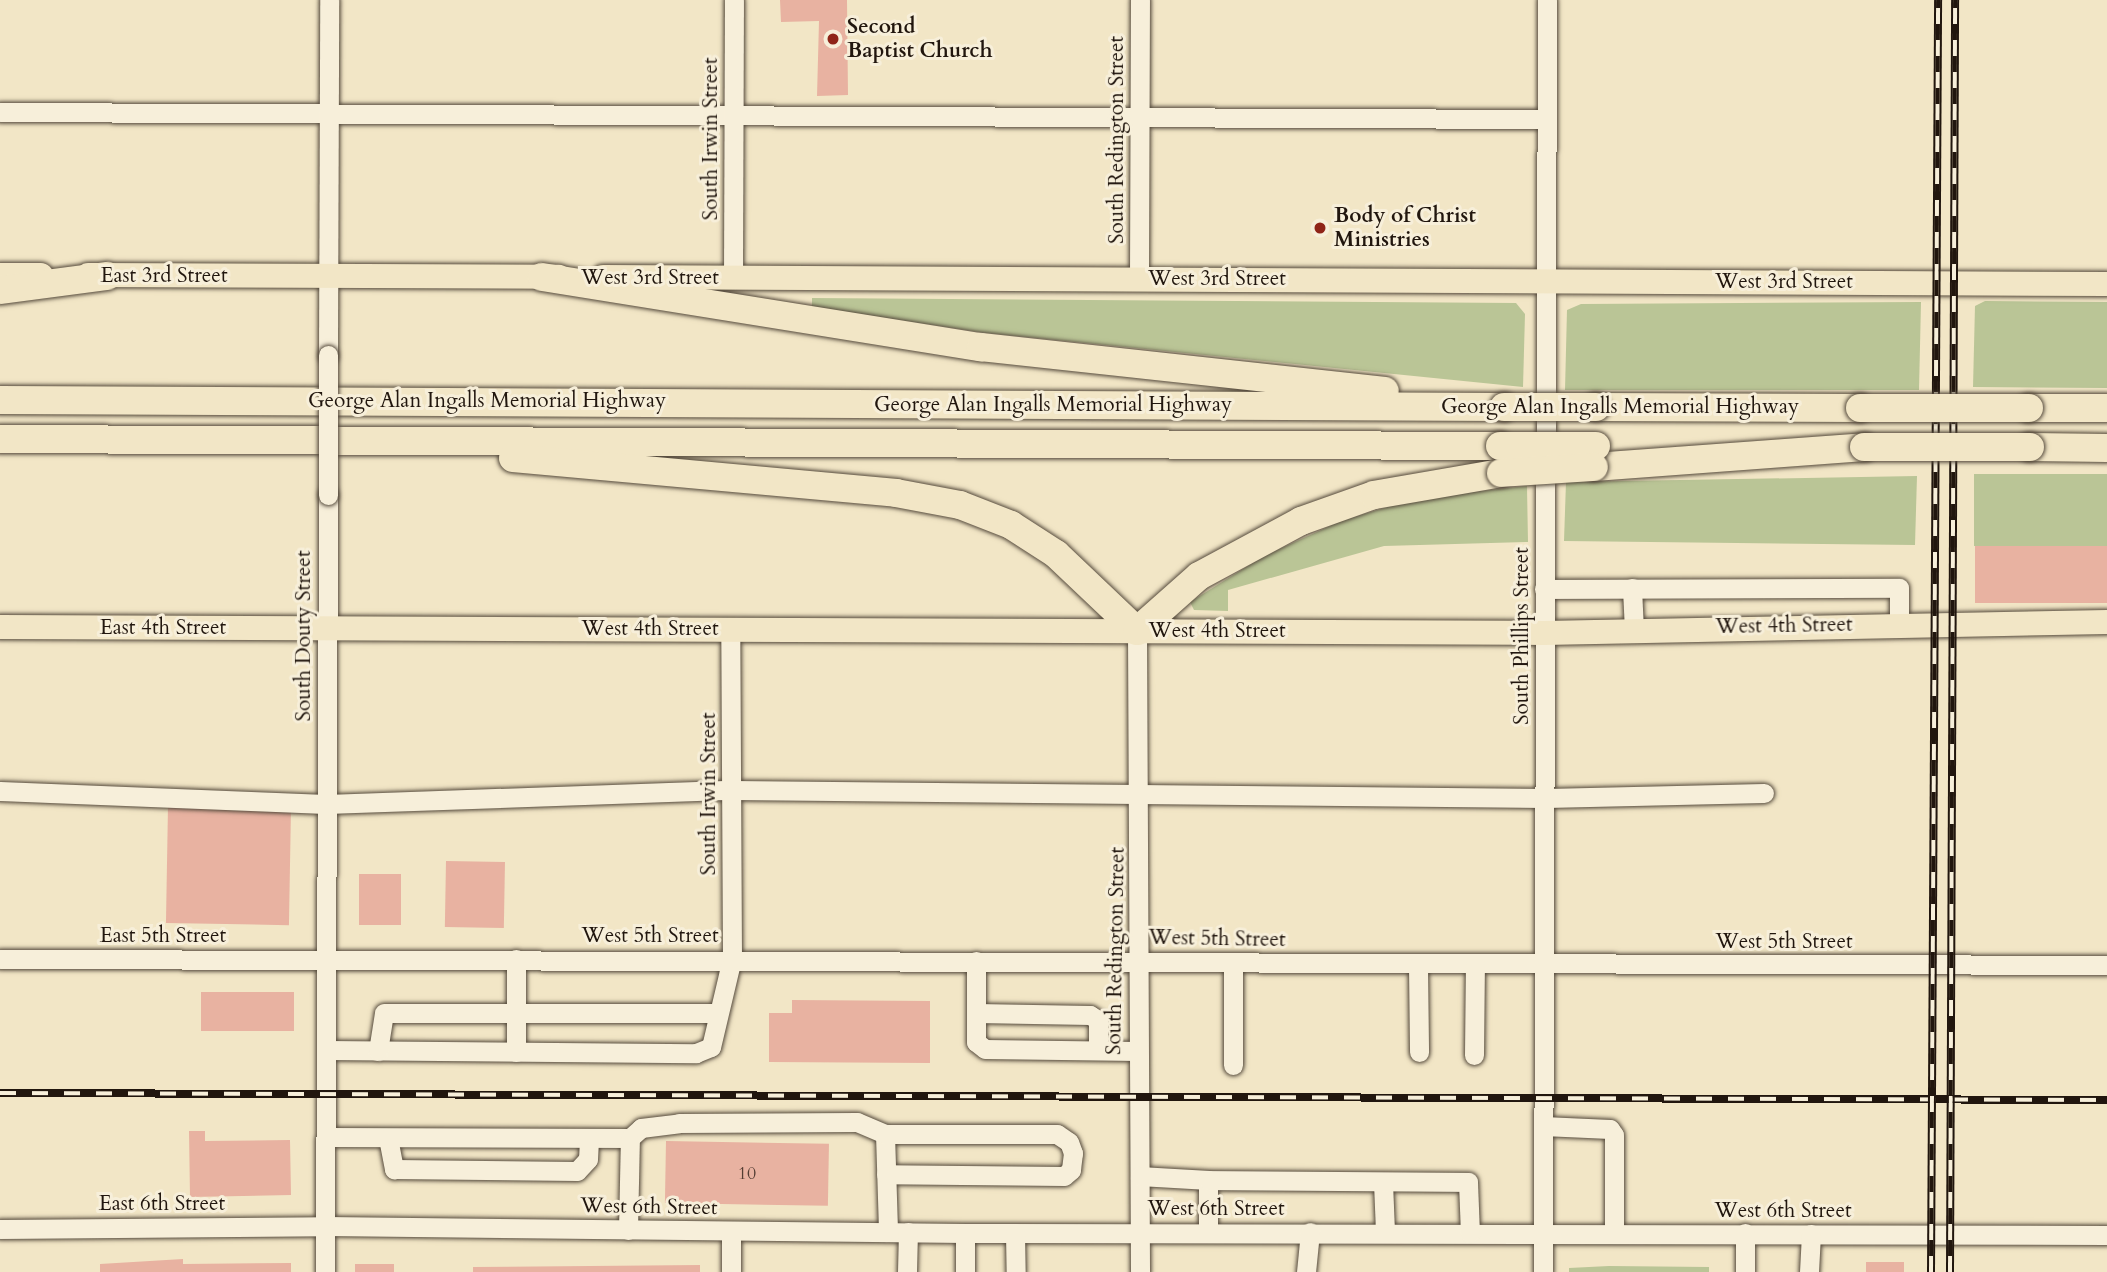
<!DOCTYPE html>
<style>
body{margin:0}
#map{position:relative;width:2107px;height:1272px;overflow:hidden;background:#f2e6c6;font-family:Cardo,serif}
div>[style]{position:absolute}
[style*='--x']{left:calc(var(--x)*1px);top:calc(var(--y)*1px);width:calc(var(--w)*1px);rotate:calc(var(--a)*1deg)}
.green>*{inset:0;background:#bac596;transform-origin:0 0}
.building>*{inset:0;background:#e8b2a1;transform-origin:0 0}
.roads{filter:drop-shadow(0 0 2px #554a3c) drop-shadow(0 0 2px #554a3c)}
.minor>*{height:19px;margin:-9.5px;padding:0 9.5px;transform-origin:9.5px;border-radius:9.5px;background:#f7efda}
.major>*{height:24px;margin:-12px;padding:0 12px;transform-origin:12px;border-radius:12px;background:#f2e6c6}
.highway>*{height:28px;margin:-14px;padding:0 14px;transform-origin:14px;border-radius:14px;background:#f2e6c6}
.rail>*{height:8px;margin-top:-4px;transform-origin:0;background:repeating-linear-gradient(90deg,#f7efda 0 16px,#21160e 0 32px);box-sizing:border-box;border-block:2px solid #21160e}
.bridges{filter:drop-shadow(0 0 2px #554a3c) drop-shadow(0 0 2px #554a3c)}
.minor-bridge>*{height:19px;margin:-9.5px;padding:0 9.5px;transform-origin:9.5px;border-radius:9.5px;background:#f7efda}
.highway-bridge>*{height:28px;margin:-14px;padding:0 14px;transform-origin:14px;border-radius:14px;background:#f2e6c6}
.dots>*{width:19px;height:19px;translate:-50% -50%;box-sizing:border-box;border:4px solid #f7efda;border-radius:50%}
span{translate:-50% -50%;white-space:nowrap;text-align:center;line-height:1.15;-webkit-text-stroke:6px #f7efda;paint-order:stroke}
.number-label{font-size:18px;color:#533d33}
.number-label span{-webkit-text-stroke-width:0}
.poi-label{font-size:21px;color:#21160e;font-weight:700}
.left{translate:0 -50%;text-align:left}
.street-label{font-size:21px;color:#21160e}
</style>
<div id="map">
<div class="green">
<i style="clip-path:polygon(812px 298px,1516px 303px,1525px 314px,1523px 387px,986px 333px,812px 307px)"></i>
<i style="clip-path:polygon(1985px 301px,2107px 302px,2107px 388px,1973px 387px,1975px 306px)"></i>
<i style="clip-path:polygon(1921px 302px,1919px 390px,1565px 390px,1567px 310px,1581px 304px)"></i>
<i style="left:2107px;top:474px;width:72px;height:133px;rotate:90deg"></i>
<i style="clip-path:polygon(1917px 476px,1915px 545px,1564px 541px,1566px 482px)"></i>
<i style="clip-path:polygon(1527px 486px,1528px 542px,1384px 546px,1228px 590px,1228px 611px,1194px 610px,1190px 602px,1264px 556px,1341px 521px,1417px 498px)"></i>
<i style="clip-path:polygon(1609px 1266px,1709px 1267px,1709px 1272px,1569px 1272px,1569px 1268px)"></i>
</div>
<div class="building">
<i style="clip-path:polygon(780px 0,847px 0,848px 95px,817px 96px,819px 21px,781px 22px)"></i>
<i style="left:1975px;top:546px;width:132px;height:57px"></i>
<i style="left:168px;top:806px;width:123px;height:117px;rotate:1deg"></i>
<i style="left:446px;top:861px;width:59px;height:66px;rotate:1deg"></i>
<i style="left:359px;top:874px;width:42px;height:51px"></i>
<i style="left:201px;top:992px;width:93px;height:39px"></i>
<i style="clip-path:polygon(792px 1000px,930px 1001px,930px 1063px,769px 1062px,769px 1013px,792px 1013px)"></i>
<i style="clip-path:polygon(189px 1131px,205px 1131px,205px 1141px,290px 1140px,291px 1195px,190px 1197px)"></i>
<i style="left:666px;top:1141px;width:163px;height:62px;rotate:1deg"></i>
<i style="clip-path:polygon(183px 1259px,183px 1264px,291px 1263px,291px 1272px,100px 1272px,100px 1264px)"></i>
<i style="left:1904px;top:1262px;width:10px;height:38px;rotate:90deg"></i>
<i style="left:355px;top:1264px;width:39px;height:8px"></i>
<i style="clip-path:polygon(700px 1265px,700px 1272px,473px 1272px,473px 1267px)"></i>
</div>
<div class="roads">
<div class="minor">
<i style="--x:0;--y:112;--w:1545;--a:0.26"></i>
<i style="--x:733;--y:278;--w:278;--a:-89.8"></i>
<i style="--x:1139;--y:279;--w:279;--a:-89.8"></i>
<i style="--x:328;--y:355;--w:355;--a:-89.8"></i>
<i style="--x:1632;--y:588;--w:42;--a:87.3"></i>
<i style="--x:1544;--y:589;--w:355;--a:-0.2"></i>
<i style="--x:1899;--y:588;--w:36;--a:90"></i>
<i style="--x:1137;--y:631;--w:641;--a:89.73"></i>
<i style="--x:0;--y:791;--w:326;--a:2.3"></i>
<i style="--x:326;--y:804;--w:406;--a:-2"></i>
<i style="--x:732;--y:790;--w:814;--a:0.56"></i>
<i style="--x:1546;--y:798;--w:218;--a:-1.3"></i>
<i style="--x:0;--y:959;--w:2107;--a:0.16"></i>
<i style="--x:976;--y:961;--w:81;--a:90"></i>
<i style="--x:976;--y:1042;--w:11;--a:38"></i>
<i style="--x:985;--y:1049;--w:152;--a:0.8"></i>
<i style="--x:1418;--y:966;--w:86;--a:89.3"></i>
<i style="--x:976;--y:1013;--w:114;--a:1"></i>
<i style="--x:1090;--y:1015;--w:9;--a:32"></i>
<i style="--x:1098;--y:1020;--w:30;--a:90"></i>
<i style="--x:327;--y:1050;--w:369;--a:0.5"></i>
<i style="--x:696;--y:1053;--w:16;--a:-22"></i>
<i style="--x:711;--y:1047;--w:91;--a:-76.7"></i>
<i style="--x:732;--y:958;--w:329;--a:-90.3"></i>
<i style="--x:378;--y:1051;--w:38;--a:-81"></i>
<i style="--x:384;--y:1013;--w:333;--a:0"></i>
<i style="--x:516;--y:1052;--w:93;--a:-90"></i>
<i style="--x:1474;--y:1055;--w:90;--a:-89.4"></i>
<i style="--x:1233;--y:1065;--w:103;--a:-90"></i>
<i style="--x:1543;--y:1126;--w:67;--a:2.6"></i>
<i style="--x:1610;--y:1129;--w:7;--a:56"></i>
<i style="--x:1614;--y:1135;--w:98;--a:90"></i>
<i style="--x:885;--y:1134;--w:98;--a:88.2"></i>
<i style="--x:326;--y:1137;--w:304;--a:0.2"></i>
<i style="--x:388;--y:1138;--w:32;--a:79"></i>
<i style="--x:394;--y:1169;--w:183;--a:0.6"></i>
<i style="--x:577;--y:1171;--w:16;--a:-47"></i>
<i style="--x:588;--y:1159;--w:20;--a:-87"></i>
<i style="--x:1140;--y:1176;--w:68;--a:3.4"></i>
<i style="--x:1383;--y:1182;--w:50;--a:87.7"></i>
<i style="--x:0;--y:1229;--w:325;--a:-0.5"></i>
<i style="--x:325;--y:1226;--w:640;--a:0.63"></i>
<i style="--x:965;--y:1233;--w:1142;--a:0.1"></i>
<i style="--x:628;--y:1230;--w:92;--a:-88.8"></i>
<i style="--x:630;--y:1138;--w:15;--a:-42"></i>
<i style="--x:641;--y:1128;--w:38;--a:-7"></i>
<i style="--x:679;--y:1123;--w:178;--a:-0.3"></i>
<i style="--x:857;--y:1122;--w:30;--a:23"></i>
<i style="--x:885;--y:1134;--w:172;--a:0"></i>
<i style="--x:1057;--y:1134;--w:14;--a:34"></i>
<i style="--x:1069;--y:1142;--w:12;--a:70"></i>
<i style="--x:1073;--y:1153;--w:17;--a:97"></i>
<i style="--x:1071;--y:1170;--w:9;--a:139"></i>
<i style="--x:1064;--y:1176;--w:178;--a:-179.4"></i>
<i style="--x:731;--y:1231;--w:41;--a:90"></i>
<i style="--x:1208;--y:1231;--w:51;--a:-90"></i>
<i style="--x:1208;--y:1180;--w:260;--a:0.4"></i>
<i style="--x:1468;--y:1182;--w:51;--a:87.8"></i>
<i style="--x:965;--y:1233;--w:39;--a:90"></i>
<i style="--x:1015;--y:1233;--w:39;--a:89"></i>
<i style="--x:1745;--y:1233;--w:39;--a:90"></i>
<i style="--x:325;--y:1272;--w:777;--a:-89.78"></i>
<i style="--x:907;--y:1272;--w:40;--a:-88.6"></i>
<i style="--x:1306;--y:1272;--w:40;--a:-84.3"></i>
<i style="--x:1543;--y:1272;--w:1272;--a:-89.82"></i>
<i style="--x:1809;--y:1272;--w:38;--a:-87"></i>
</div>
<div class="major">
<i style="--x:0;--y:275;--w:41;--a:0"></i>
<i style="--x:88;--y:275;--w:471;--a:0.2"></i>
<i style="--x:603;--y:277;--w:1504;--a:0.27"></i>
<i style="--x:0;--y:627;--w:1544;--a:0.22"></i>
<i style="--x:1544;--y:633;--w:563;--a:-1.12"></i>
</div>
<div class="highway">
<i style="--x:542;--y:277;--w:445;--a:9.1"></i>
<i style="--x:981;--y:347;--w:406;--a:6.2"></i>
<i style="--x:0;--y:290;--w:108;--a:-7.5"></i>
<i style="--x:0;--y:400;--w:1504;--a:0.27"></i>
<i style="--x:1596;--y:407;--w:264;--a:0.2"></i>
<i style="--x:2029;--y:408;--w:78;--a:0"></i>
<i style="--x:0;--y:439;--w:1500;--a:0.27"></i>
<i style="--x:2030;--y:447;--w:77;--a:0.7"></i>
<i style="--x:513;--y:458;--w:385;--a:5.2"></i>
<i style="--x:896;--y:493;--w:65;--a:10.6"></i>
<i style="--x:960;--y:505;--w:55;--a:21.4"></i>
<i style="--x:1011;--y:525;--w:54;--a:32.8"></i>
<i style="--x:1056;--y:554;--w:112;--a:43.5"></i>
<i style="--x:1137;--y:631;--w:83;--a:-41.6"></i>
<i style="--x:1199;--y:576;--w:116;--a:-28.3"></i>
<i style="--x:1301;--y:521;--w:77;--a:-19.6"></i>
<i style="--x:1374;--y:495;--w:129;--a:-9.8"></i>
<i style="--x:1594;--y:467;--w:271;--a:-4.2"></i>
</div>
</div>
<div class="rail">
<i style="--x:0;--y:1093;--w:2107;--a:0.19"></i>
<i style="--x:1931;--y:1272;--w:1272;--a:-89.68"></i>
<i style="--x:1950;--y:1272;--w:1272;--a:-89.77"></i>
</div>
<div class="bridges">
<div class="minor-bridge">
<i style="--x:328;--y:355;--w:140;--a:90"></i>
</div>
<div class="highway-bridge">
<i style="--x:1504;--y:407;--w:92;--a:0"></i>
<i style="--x:1860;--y:408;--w:169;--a:0"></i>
<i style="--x:1500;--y:446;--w:96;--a:0"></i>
<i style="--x:1864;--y:447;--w:166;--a:0"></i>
<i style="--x:1501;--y:473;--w:93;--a:-3.7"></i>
</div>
</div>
<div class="dots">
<i style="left:833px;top:39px;background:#8f2418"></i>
<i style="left:1320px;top:228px;background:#8f2418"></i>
</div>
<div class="number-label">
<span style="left:747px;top:1174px">10</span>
</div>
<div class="poi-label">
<span class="left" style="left:847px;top:39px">Second<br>Baptist Church</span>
<span class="left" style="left:1334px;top:228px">Body of Christ<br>Ministries</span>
</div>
<div class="street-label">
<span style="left:711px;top:139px;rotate:-90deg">South Irwin Street</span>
<span style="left:1117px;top:140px;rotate:-90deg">South Redington Street</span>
<span style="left:164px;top:276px">East 3rd Street</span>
<span style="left:650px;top:278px">West 3rd Street</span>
<span style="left:1217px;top:279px">West 3rd Street</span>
<span style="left:1784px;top:282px">West 3rd Street</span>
<span style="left:487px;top:401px">George Alan Ingalls Memorial Highway</span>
<span style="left:1053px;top:405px">George Alan Ingalls Memorial Highway</span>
<span style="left:1620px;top:407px">George Alan Ingalls Memorial Highway</span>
<span style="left:1784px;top:626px;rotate:-1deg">West 4th Street</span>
<span style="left:163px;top:628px">East 4th Street</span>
<span style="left:650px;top:629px">West 4th Street</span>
<span style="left:1217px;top:631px">West 4th Street</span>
<span style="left:304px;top:636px;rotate:-90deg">South Douty Street</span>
<span style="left:1522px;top:636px;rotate:-90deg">South Phillips Street</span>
<span style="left:709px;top:794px;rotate:-90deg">South Irwin Street</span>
<span style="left:163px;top:936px">East 5th Street</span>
<span style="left:650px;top:936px">West 5th Street</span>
<span style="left:1217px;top:939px;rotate:1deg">West 5th Street</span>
<span style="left:1784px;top:942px">West 5th Street</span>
<span style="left:1116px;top:951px;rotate:-89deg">South Redington Street</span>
<span style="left:162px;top:1204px">East 6th Street</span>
<span style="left:649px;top:1207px;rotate:1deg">West 6th Street</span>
<span style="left:1216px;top:1209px">West 6th Street</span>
<span style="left:1783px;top:1211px">West 6th Street</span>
</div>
</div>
